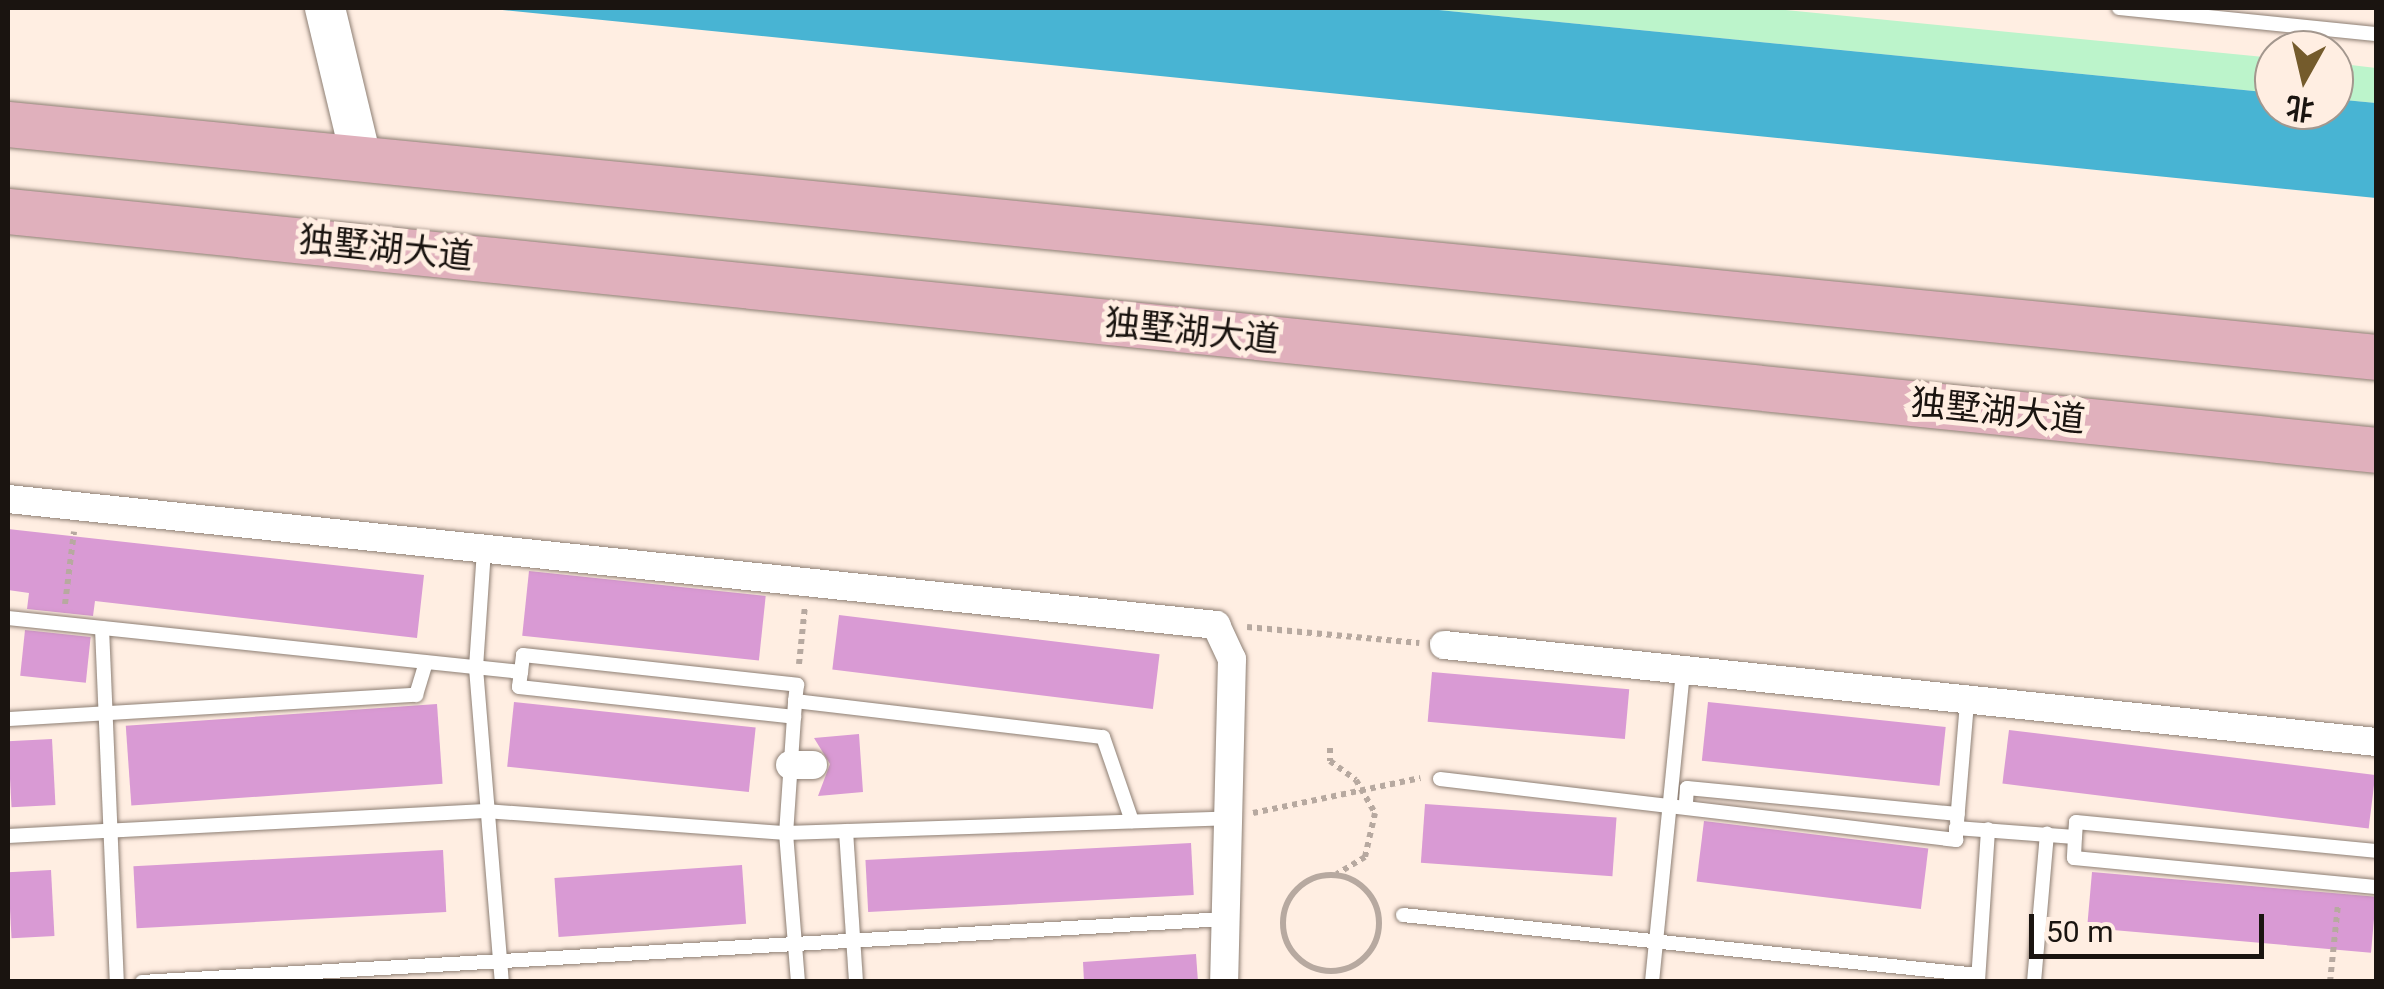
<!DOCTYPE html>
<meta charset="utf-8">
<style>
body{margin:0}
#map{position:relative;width:2384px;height:989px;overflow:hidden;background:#ffeee2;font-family:Roboto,"Noto Sans SC",sans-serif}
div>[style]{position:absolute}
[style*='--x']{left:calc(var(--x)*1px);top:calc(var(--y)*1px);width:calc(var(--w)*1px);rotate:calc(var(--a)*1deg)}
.green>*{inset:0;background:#bcf4cb}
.water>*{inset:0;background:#48b4d3}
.building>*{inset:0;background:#d99ad4;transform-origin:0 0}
.path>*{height:6px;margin-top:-3px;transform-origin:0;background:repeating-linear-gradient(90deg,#b7a9a0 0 5px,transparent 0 10px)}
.path>.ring{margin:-3px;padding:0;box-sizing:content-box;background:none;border:6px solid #b7a9a0;border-radius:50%}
.roads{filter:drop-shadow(0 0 2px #8e7f74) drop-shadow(0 0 2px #8e7f74)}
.lane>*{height:14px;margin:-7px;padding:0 7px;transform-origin:7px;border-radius:7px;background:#fff}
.street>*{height:28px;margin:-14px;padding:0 14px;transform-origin:14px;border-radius:14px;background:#fff}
.secondary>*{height:40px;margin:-20px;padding:0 20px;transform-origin:20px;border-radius:20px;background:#fff}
.primary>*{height:45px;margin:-22.5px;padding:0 22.5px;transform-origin:22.5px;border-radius:22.5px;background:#e0b0bc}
span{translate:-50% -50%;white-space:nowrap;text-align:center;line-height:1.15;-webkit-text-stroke:10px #ffeee2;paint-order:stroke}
.street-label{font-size:35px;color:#1a1410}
.frame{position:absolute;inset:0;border:10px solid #1a1410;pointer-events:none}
.north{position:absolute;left:2254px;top:30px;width:100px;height:100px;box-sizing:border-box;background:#ffeee2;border:2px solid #a3978e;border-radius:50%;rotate:188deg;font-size:28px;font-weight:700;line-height:40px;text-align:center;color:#1a1410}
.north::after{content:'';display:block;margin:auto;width:35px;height:45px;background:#745b2c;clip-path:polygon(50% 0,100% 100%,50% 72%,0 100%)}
.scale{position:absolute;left:2029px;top:914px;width:235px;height:45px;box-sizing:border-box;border:5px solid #1a1410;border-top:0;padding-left:12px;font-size:30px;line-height:35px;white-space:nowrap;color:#1a1410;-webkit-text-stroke:8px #ffeee2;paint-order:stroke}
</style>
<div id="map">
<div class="green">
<i style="clip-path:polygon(1419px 8px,1766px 8px,2274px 58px,2274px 93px)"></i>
<i style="clip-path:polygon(2334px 63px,2376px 68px,2376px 103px,2334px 99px)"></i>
</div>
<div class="water">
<i style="clip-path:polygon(482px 8px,1419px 8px,2274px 93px,2274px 110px,2334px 110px,2334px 99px,2376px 103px,2376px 198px)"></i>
</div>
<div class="building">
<i style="clip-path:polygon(8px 529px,424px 575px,417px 638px,95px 601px,93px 616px,27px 609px,29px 593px,8px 590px)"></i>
<i style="left:529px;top:571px;width:238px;height:65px;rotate:6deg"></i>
<i style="left:839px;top:615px;width:323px;height:55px;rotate:7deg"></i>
<i style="left:25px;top:630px;width:66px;height:46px;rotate:6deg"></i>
<i style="left:1432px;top:672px;width:198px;height:50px;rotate:5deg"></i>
<i style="left:514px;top:702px;width:243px;height:65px;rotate:6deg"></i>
<i style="left:1708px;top:702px;width:239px;height:59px;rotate:6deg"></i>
<i style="left:437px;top:704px;width:80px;height:312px;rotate:86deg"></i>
<i style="left:2009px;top:730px;width:369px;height:54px;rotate:7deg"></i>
<i style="clip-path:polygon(859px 734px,863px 792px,818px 796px,830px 764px,814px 738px)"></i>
<i style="left:52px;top:739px;width:66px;height:44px;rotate:87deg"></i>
<i style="left:1425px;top:804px;width:192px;height:59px;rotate:4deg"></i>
<i style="left:1704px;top:821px;width:226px;height:61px;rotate:7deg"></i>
<i style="left:1191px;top:843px;width:52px;height:326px;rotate:87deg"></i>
<i style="left:443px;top:850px;width:62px;height:310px;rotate:87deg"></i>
<i style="left:742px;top:865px;width:59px;height:188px;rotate:86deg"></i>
<i style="left:51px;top:870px;width:66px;height:43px;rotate:87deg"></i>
<i style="left:2092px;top:872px;width:285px;height:56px;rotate:5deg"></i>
<i style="clip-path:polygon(1196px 954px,1198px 982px,1084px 982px,1083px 962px)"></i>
</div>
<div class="path">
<i style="--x:65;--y:604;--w:73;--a:-82.9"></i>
<i style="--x:1247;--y:627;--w:173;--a:5.3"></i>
<i style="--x:799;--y:664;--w:58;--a:-84.1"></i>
<i style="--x:1330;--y:748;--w:13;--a:90"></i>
<i style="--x:1330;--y:761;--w:32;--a:36"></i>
<i style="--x:1356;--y:780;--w:38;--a:60"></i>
<i style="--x:1375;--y:813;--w:45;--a:102.8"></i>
<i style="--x:1365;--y:857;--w:33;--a:149"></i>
<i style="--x:1253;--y:813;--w:171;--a:-11.8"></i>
<i class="ring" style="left:1283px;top:875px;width:90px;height:90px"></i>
<i style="--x:2330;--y:982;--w:78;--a:-84.1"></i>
</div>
<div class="roads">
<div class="lane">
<i style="--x:2119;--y:8;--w:258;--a:5.8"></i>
<i style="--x:484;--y:550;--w:118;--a:93.9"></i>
<i style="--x:476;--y:668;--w:315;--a:85.3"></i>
<i style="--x:8;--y:618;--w:516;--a:6.01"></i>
<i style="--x:521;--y:672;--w:17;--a:-83"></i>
<i style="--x:523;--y:655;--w:276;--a:6.2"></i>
<i style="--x:797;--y:685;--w:16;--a:97"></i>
<i style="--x:795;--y:701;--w:310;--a:6.7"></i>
<i style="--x:1103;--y:737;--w:89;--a:71"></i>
<i style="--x:102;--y:628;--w:354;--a:87.6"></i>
<i style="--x:521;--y:672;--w:15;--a:98"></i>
<i style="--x:519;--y:687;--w:277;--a:6.2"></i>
<i style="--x:794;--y:717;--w:16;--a:-86"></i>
<i style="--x:794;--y:717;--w:116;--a:93.9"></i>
<i style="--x:786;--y:833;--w:149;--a:85.4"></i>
<i style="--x:8;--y:719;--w:409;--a:-3.4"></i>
<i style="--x:416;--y:695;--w:34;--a:-73"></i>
<i style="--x:1440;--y:779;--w:520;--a:6.74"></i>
<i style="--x:1956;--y:840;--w:12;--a:-90"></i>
<i style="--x:1956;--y:828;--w:119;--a:4.3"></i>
<i style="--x:2075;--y:837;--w:21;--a:93"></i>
<i style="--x:2074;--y:858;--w:303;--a:5.5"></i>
<i style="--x:1686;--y:802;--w:14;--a:-86"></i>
<i style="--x:1687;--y:788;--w:272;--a:5.5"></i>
<i style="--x:1957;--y:822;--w:120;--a:-85.2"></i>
<i style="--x:846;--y:831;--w:151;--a:86.2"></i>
<i style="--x:8;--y:836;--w:478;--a:-3"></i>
<i style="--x:485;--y:811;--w:302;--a:4.2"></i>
<i style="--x:786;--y:833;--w:441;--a:-1.9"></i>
<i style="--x:2075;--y:837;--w:15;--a:-86"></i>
<i style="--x:2076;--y:822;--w:301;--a:5.5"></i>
<i style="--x:1403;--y:915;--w:578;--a:5.96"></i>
<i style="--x:1978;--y:981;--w:152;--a:-86.2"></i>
<i style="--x:142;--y:982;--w:1085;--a:-3.33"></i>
<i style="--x:1652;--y:982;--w:310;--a:-84.3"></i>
<i style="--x:2034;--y:982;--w:149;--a:-85"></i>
</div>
<div class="street">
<i style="--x:8;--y:499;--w:1215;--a:5.95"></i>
<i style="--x:1216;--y:625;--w:38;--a:65"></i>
<i style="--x:1232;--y:659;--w:323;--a:91.4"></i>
<i style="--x:1444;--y:645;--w:937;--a:5.94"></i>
<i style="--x:790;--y:765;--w:23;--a:0"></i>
</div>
<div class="secondary">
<i style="--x:325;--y:8;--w:154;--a:76.5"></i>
</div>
<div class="primary">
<i style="--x:8;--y:124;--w:2379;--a:5.62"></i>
<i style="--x:8;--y:211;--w:2380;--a:5.76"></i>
</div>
</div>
<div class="street-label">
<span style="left:386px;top:249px;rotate:6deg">独墅湖大道</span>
<span style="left:1192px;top:332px;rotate:6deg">独墅湖大道</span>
<span style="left:1998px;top:412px;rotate:6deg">独墅湖大道</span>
</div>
<div class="frame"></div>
<div class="north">北</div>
<div class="scale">50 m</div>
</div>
